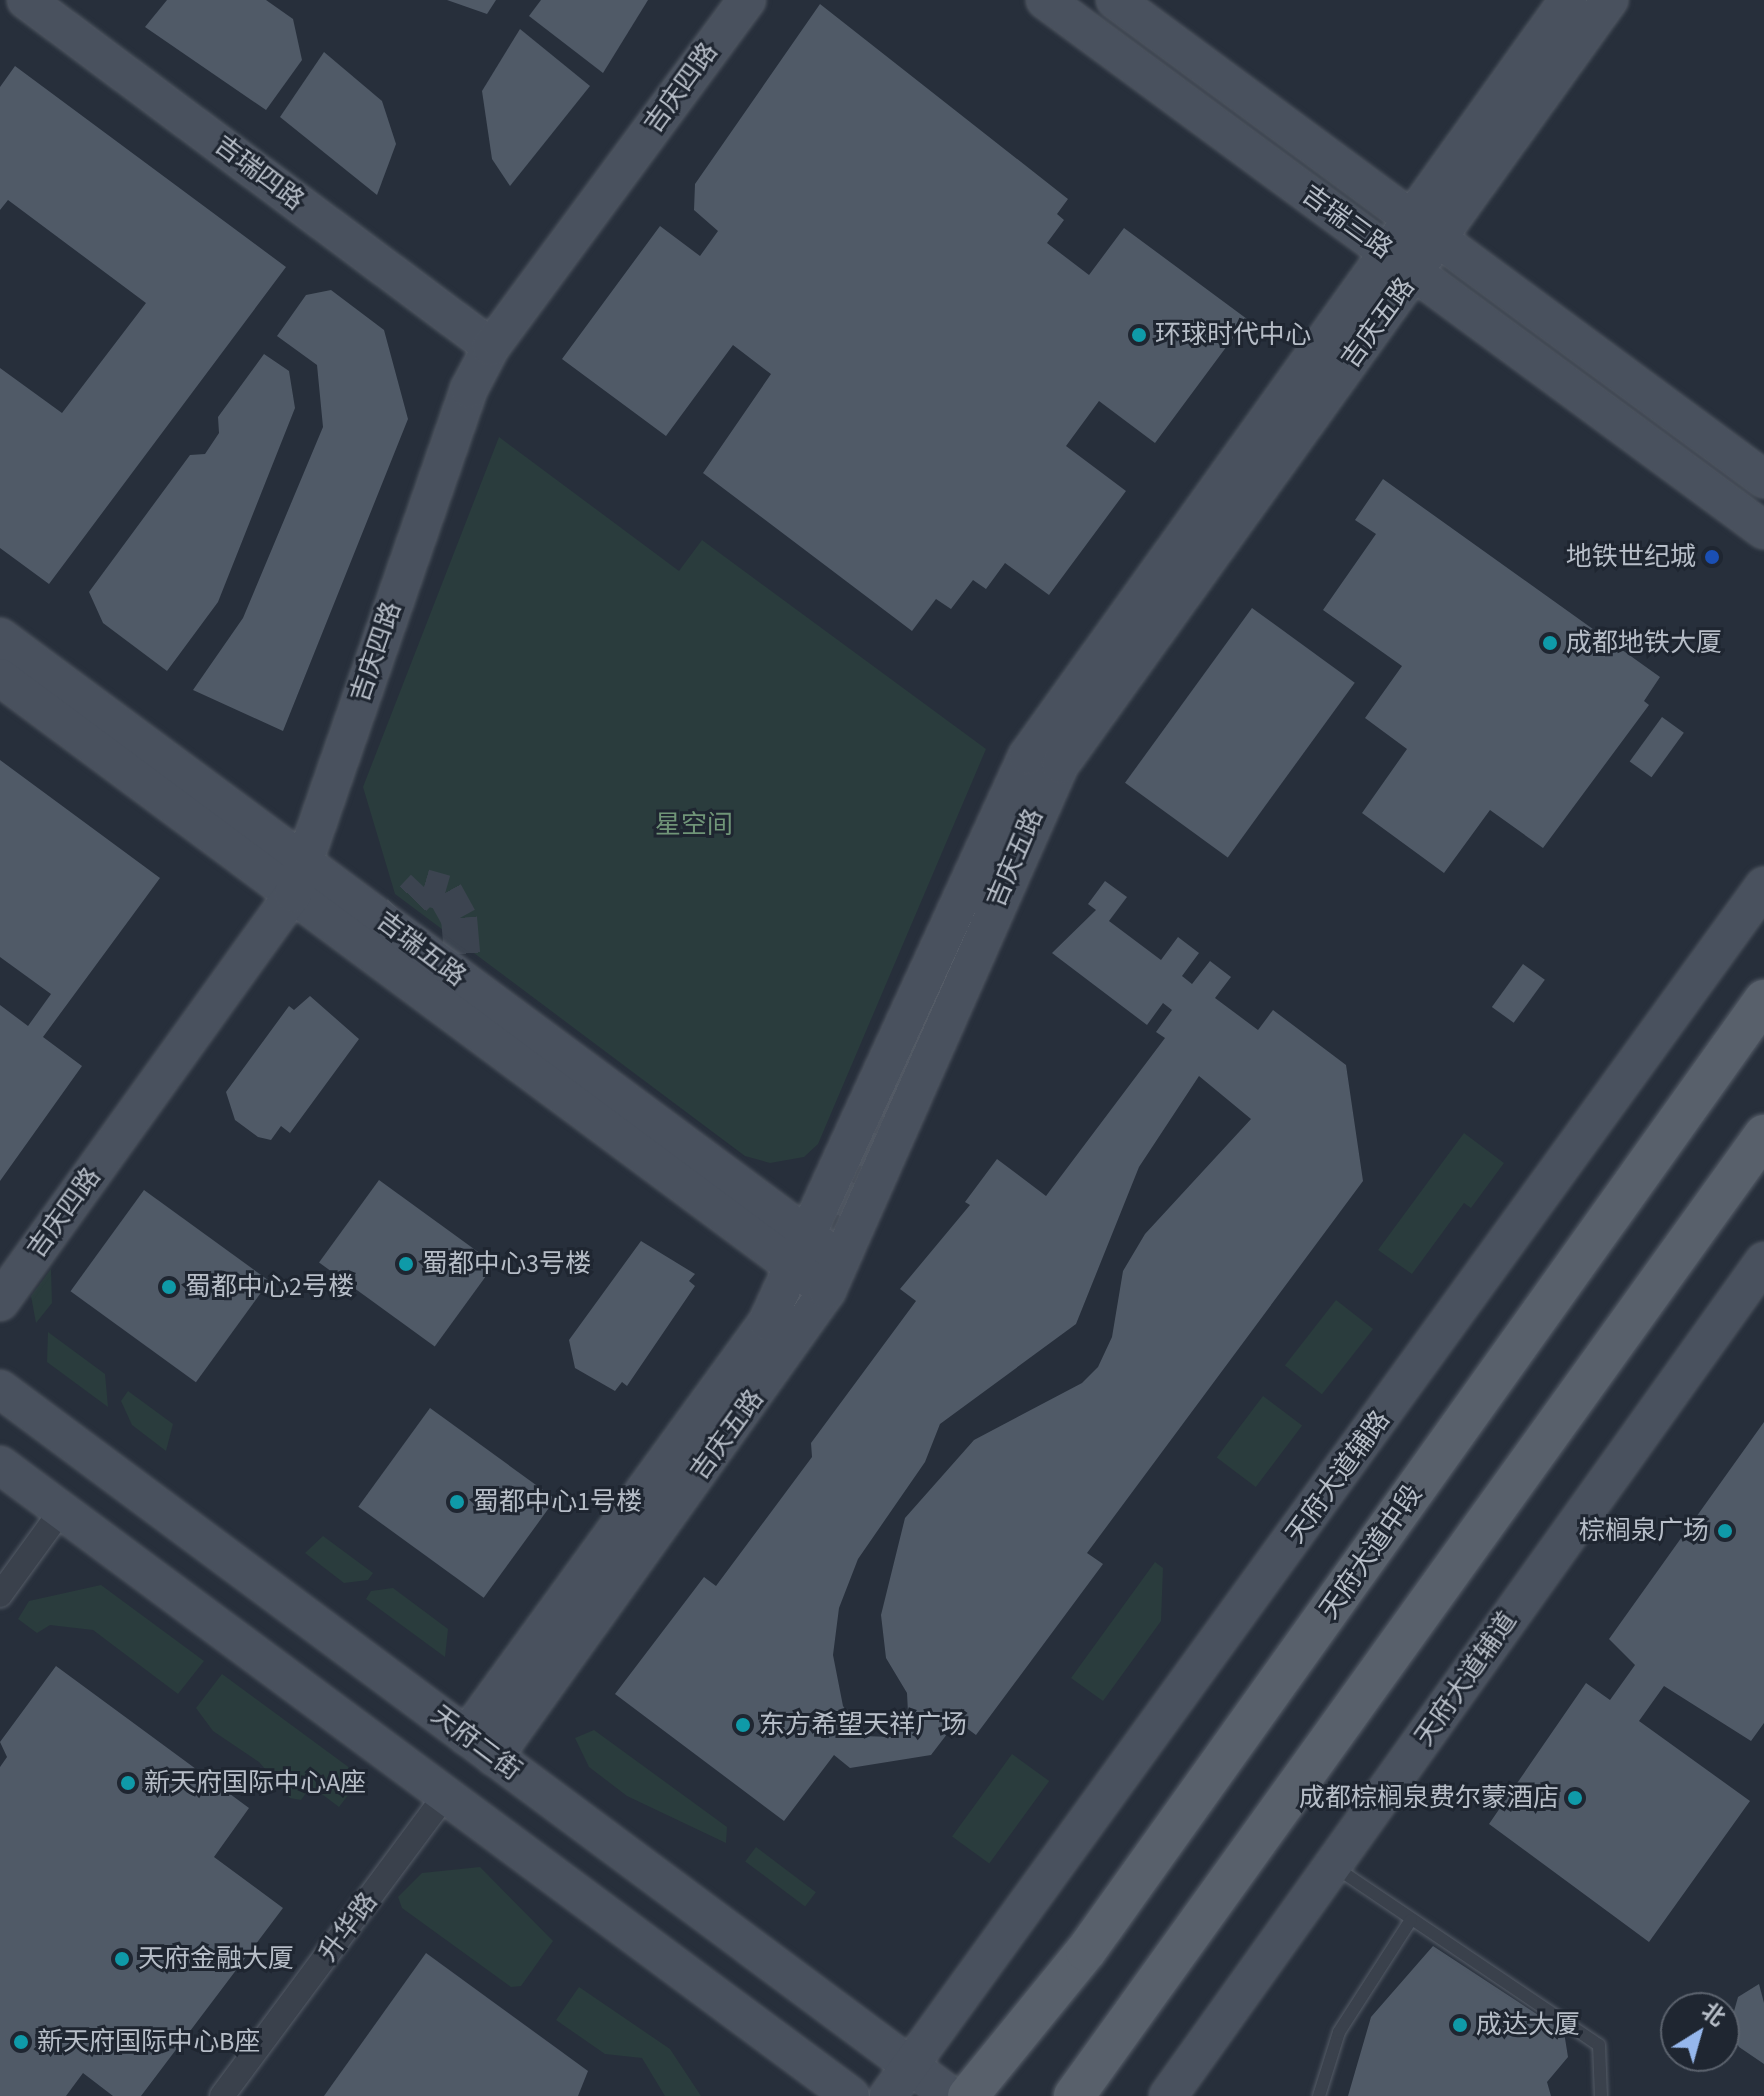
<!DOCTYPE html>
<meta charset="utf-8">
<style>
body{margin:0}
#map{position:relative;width:1764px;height:2096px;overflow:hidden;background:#272f3b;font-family:"Source Sans 3","Noto Sans SC",sans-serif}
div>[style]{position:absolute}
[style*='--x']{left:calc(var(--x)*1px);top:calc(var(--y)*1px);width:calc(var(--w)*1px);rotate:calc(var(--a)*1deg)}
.green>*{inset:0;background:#2a3c3d;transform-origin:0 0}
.building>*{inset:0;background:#505a67;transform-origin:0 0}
.secondary-tunnel>*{height:36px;margin-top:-18px;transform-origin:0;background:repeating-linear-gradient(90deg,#3c4450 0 36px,transparent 0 54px)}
.roads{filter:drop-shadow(0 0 2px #555c67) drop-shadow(0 0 2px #555c67)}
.lane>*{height:12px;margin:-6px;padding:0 6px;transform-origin:6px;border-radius:6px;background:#3a414c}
.street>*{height:24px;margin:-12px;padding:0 12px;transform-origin:12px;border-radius:12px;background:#3a414c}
.secondary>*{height:36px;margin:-18px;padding:0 18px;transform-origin:18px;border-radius:18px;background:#49515e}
.primary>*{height:40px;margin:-20px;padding:0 20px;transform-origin:20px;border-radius:20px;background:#58606b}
.dots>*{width:22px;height:22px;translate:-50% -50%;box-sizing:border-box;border:4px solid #1f2631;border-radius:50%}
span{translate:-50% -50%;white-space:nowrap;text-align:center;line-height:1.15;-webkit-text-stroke:6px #1f2631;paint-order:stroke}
.street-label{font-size:26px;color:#b6bdc7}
.poi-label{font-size:26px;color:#b6bdc7}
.left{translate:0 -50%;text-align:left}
.right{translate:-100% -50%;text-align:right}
.park-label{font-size:26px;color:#709578}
.north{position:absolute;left:1660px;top:1992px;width:80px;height:80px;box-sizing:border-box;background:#1f2631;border:2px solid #5b626d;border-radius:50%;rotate:37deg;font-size:22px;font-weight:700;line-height:32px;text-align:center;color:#b6bdc7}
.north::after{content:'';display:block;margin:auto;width:28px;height:36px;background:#96b7ec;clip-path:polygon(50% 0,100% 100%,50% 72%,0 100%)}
</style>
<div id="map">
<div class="green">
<i style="clip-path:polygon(499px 437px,679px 571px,702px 540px,986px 749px,818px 1144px,804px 1157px,770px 1163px,745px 1156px,395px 894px,363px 787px)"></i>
<i style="clip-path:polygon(1464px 1133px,1504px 1163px,1471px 1208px,1464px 1203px,1412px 1274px,1378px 1250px)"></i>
<i style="clip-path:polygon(51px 1269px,52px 1303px,36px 1323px,31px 1296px)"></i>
<i style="left:1336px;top:1300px;width:47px;height:83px;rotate:38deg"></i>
<i style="clip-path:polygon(48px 1332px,105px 1374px,108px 1407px,47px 1362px)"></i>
<i style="clip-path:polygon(128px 1391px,173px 1424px,166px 1451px,132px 1425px,121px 1401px)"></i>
<i style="left:1263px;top:1396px;width:49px;height:77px;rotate:37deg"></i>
<i style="clip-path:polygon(323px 1536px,373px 1573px,368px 1580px,344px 1583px,305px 1553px)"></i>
<i style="clip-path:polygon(1155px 1562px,1163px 1568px,1161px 1621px,1103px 1701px,1071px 1678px)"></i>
<i style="clip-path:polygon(101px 1585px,204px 1661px,178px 1694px,93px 1630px,50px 1625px,37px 1633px,18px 1619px,29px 1601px)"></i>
<i style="clip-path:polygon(393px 1588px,448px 1629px,445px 1657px,366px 1599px,371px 1591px)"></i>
<i style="clip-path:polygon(222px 1674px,362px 1777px,339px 1807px,311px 1786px,301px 1800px,290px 1798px,259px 1762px,213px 1731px,196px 1708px)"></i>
<i style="clip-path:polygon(594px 1730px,727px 1827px,726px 1843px,627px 1796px,589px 1767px,575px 1738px)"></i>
<i style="left:1012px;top:1754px;width:46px;height:102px;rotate:36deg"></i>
<i style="left:756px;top:1847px;width:75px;height:18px;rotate:37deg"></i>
<i style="clip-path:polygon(480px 1867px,553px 1941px,521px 1986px,511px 1987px,402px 1908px,398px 1897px,422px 1873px)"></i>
<i style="clip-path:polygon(579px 1987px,670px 2049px,701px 2096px,665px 2096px,642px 2058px,605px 2054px,556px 2020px)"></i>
</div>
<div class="building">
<i style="clip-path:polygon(167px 0,266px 0,293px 19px,302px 60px,266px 110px,145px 27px)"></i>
<i style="clip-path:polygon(447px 0,496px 0,487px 14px)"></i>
<i style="clip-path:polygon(541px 0,648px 0,603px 73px,529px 16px)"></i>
<i style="clip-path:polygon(820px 4px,1068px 199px,1057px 214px,1064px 220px,1047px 243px,1089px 275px,1124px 228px,1247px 319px,1155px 443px,1099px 401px,1066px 446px,1126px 491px,1049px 595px,1005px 563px,986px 589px,973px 580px,951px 609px,936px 599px,912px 631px,703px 473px,771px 374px,733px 345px,666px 436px,562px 359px,660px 226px,700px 256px,718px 231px,694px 210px,695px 184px)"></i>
<i style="clip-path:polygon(520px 29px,590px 86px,510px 186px,492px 159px,482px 91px)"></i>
<i style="clip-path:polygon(324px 52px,382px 101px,396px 144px,377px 195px,280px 117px)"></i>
<i style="clip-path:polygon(15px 66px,286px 267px,49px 584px,0 548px,0 368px,62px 413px,146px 303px,8px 200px,0 210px,0 87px)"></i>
<i style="clip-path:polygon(331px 290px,384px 330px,408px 419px,283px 731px,193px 690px,243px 618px,323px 427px,317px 365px,277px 336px,306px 295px)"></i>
<i style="clip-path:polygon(264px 354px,289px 371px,295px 408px,218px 602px,167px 671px,103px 623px,89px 592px,190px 455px,205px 454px,219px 433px,218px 417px)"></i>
<i style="clip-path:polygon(1383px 479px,1660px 677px,1644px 701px,1649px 705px,1543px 848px,1490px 810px,1444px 873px,1362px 813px,1407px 749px,1365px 718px,1402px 666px,1323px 610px,1376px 534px,1355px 520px)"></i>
<i style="left:1252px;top:608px;width:127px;height:216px;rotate:36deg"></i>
<i style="left:1662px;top:717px;width:27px;height:55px;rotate:36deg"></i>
<i style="clip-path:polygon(0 760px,160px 878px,43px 1037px,82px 1066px,0 1181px,0 1005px,28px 1026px,51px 994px,0 957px)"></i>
<i style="clip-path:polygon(evenodd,1105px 881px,1127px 897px,1109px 921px,1161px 960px,1178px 937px,1199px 953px,1182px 976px,1192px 984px,1210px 961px,1231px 977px,1215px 998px,1258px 1030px,1273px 1010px,1346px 1065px,1363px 1181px,1087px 1553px,1103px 1564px,976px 1735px,957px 1721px,931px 1755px,850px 1768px,834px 1755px,784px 1821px,615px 1694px,704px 1577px,716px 1586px,812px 1457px,811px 1443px,916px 1301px,900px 1289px,970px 1205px,965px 1202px,997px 1159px,1046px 1196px,1165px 1038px,1156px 1032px,1172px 1010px,1163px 1003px,1147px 1025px,1052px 953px,1096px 910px,1088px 904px,1105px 881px,1199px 1076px,1251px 1119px,1145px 1234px,1123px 1271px,1112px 1337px,1098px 1367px,1082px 1383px,974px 1440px,905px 1518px,881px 1615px,886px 1658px,907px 1693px,908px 1713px,891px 1737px,864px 1736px,843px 1706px,833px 1655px,839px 1608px,858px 1559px,925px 1462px,940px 1424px,1076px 1324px,1139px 1167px,1199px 1076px)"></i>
<i style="left:1523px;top:964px;width:27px;height:53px;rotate:36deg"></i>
<i style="clip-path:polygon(310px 996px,359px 1039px,290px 1133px,281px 1126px,271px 1140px,258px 1137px,235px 1120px,226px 1092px,289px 1006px,294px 1010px)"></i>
<i style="left:379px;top:1180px;width:143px;height:102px;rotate:36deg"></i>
<i style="left:144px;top:1190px;width:155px;height:125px;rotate:36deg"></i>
<i style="clip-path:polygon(641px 1241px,695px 1274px,689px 1281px,695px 1286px,627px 1386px,622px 1382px,615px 1391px,575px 1368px,569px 1340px)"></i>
<i style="left:430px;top:1408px;width:155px;height:122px;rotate:36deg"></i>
<i style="clip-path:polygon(1764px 1422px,1764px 1723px,1751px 1741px,1664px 1686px,1639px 1721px,1750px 1801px,1649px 1942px,1489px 1824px,1586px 1683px,1610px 1700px,1635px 1665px,1609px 1639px)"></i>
<i style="clip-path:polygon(56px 1666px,249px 1808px,214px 1857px,283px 1908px,141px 2096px,113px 2096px,83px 2073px,66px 2096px,0 2096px,0 1767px,7px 1757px,0 1742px)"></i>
<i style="clip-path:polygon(1433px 1946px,1564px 2032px,1568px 2057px,1547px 2082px,1551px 2096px,1348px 2096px,1371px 2017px)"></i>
<i style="clip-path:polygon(426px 1953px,588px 2071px,578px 2096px,324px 2096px)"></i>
<i style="clip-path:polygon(1759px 1984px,1764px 2003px,1764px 2064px,1739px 2047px,1729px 2029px,1738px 1997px)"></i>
</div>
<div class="secondary-tunnel">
<i style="--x:376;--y:938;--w:70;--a:-46.7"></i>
<i style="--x:424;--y:887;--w:22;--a:16"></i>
<i style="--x:445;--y:893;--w:29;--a:61"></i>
<i style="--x:459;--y:918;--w:38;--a:85"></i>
<i style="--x:805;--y:1256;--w:13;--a:39"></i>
<i style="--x:815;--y:1264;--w:208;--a:-65.9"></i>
</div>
<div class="roads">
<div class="lane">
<i style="--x:1335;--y:1867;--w:318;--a:34"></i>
<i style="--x:1599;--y:2045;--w:51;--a:87.8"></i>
<i style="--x:1319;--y:2096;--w:67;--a:-72.6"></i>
<i style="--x:1339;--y:2032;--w:133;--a:-57.3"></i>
</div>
<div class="street">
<i style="--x:0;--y:1595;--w:104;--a:-54"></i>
<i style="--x:222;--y:2096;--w:374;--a:-53.4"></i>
</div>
<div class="secondary">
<i style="--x:26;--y:0;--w:580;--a:36.73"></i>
<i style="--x:1045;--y:0;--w:893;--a:36.4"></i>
<i style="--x:1115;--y:0;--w:807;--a:36.43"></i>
<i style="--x:0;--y:637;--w:1029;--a:36.55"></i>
<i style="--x:0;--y:677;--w:1014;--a:36.62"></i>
<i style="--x:0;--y:1302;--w:502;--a:-54.32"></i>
<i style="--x:293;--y:894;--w:535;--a:-70.79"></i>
<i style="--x:469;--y:389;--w:47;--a:-62.4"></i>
<i style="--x:491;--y:347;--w:431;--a:-53.6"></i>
<i style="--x:0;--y:1389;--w:1185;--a:36.63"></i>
<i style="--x:0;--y:1465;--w:1059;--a:36.56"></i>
<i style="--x:466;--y:1736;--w:512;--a:-53.98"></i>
<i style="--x:767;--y:1322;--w:623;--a:-65.33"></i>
<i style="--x:1027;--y:756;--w:930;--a:-54.41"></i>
<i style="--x:494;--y:1757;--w:573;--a:-54.45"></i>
<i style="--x:827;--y:1291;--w:575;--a:-66.11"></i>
<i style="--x:1060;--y:765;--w:942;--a:-54.33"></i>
<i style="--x:888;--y:2096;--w:1494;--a:-54.1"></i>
<i style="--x:1168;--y:2096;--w:1026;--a:-54.48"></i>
</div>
<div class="primary">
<i style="--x:968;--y:2096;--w:187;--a:-50.9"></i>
<i style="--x:1086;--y:1951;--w:1168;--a:-54.51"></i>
<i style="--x:1074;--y:2096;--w:1183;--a:-54.32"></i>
</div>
</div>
<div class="dots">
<i style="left:1139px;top:335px;background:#0f9aa8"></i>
<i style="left:1712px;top:557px;background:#1a4fb4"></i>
<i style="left:1550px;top:643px;background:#0f9aa8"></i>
<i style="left:406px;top:1264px;background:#0f9aa8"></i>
<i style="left:169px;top:1287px;background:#0f9aa8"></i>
<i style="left:457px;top:1502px;background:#0f9aa8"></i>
<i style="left:1725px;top:1531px;background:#0f9aa8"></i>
<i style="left:743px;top:1725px;background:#0f9aa8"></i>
<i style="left:128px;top:1783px;background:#0f9aa8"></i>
<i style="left:1575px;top:1798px;background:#0f9aa8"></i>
<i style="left:122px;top:1959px;background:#0f9aa8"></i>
<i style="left:1460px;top:2025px;background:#0f9aa8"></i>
<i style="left:21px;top:2042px;background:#0f9aa8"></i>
</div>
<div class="street-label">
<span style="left:681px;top:88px;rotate:-54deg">吉庆四路</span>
<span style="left:259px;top:173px;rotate:37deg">吉瑞四路</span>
<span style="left:1347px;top:222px;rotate:36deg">吉瑞三路</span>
<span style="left:1378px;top:323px;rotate:-54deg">吉庆五路</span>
<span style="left:376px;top:652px;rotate:-71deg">吉庆四路</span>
<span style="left:1015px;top:858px;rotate:-67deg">吉庆五路</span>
<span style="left:421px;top:949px;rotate:37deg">吉瑞五路</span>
<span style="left:64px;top:1213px;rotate:-54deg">吉庆四路</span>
<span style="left:727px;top:1435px;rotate:-54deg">吉庆五路</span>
<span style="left:1338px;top:1477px;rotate:-54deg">天府大道辅路</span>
<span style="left:1371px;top:1552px;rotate:-55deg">天府大道中段</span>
<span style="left:1466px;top:1679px;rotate:-55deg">天府大道辅道</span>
<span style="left:476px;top:1743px;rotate:37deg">天府二街</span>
<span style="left:348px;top:1927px;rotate:-53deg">升华路</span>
</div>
<div class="poi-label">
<span class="left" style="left:1155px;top:335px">环球时代中心</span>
<span class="right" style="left:1696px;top:557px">地铁世纪城</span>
<span class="left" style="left:1566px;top:643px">成都地铁大厦</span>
<span class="left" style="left:422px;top:1264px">蜀都中心3号楼</span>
<span class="left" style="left:185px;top:1287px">蜀都中心2号楼</span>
<span class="left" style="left:473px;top:1502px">蜀都中心1号楼</span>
<span class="right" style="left:1709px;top:1531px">棕榈泉广场</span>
<span class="left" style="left:759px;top:1725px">东方希望天祥广场</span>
<span class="left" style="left:144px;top:1783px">新天府国际中心A座</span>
<span class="right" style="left:1559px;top:1798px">成都棕榈泉费尔蒙酒店</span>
<span class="left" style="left:138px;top:1959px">天府金融大厦</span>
<span class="left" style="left:1476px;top:2025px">成达大厦</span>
<span class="left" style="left:37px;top:2042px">新天府国际中心B座</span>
</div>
<div class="park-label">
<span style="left:694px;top:825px">星空间</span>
</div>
<div class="north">北</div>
</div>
